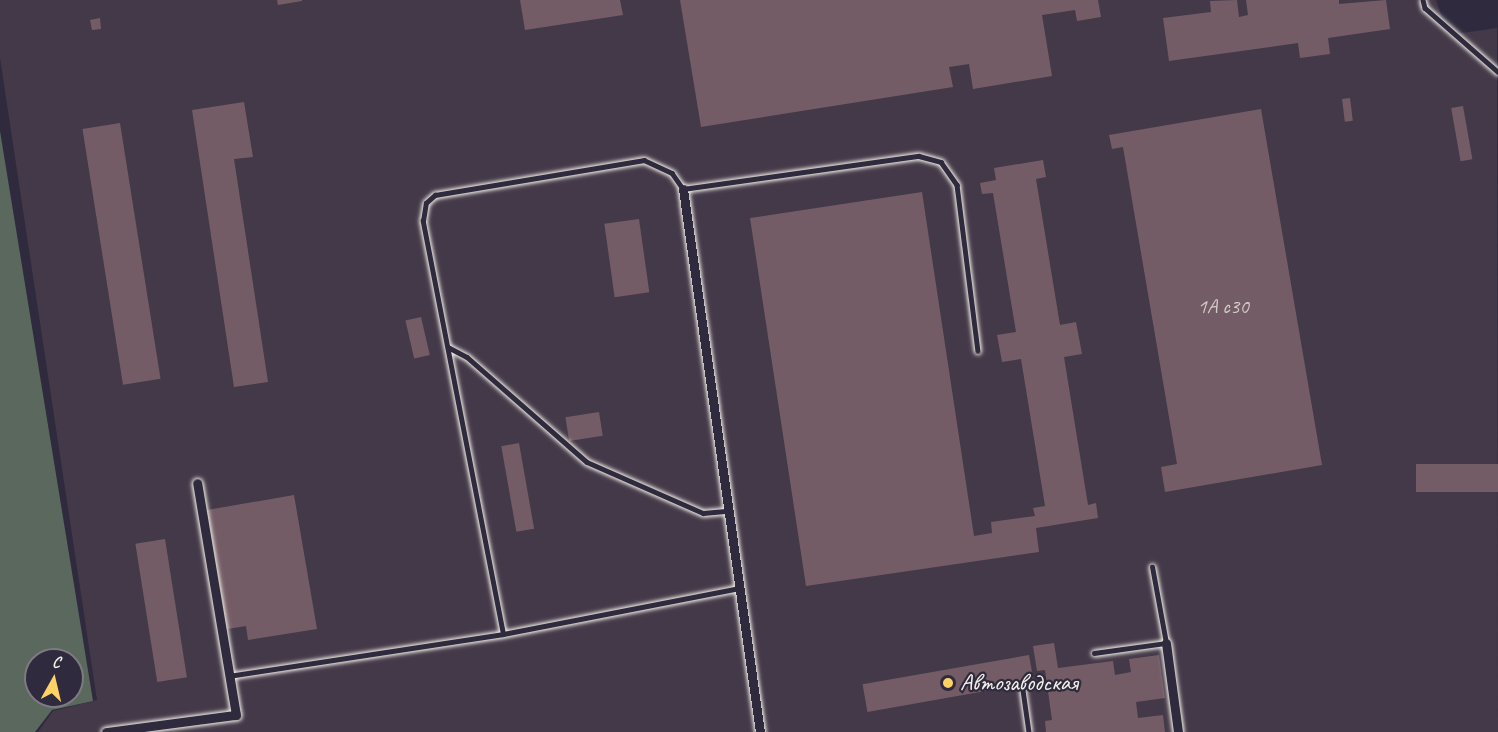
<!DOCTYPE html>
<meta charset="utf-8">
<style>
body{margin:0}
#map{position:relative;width:1498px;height:732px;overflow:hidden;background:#2f2a3d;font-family:Caveat,sans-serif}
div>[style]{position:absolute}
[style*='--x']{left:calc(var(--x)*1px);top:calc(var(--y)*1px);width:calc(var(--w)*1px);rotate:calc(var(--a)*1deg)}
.built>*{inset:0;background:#443949}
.green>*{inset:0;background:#5b685e}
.building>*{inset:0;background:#745c66;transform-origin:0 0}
.roads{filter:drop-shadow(0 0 2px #f4f1e8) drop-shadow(0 0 2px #f4f1e8)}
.service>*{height:4.5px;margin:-2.25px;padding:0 2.25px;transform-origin:2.25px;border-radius:2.25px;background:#2f2a3d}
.minor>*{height:9px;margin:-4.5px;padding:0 4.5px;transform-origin:4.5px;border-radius:4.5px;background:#2f2a3d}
.dots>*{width:16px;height:16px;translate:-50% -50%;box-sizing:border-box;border:3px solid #2f2a3d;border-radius:50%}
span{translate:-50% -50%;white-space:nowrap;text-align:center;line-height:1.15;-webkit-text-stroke:4.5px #2f2a3d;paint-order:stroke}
.number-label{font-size:21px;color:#d4ccc8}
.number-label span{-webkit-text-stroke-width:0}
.poi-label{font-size:24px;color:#f4f1e8}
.left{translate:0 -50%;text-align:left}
.north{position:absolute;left:24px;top:648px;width:60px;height:60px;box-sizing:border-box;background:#2f2a3d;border:2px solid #7e7a81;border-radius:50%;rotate:8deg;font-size:16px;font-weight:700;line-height:24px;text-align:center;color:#f4f1e8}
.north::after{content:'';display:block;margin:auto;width:21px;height:27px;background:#ffd166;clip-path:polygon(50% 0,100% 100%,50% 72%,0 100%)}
</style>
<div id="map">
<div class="built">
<i style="clip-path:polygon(0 0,1436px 0,1448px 35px,1497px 28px,1498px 732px,38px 732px,53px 711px,97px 700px,0 58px)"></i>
</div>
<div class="green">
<i style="clip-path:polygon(evenodd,0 131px,93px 701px,52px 710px,35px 732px,0 732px,0 131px,36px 660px,72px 660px,72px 696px,36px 696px,36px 660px)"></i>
</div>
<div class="building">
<i style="clip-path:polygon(277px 0,302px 0,302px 1px,278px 5px)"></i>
<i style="clip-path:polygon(520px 0,620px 0,623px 15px,525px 30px)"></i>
<i style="clip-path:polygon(680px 0,1098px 0,1101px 17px,1077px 21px,1075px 10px,1042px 15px,1052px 76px,973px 89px,969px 64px,949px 67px,953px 87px,701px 127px)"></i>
<i style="clip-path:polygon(1237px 0,1239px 17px,1248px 15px,1246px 0,1339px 0,1339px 4px,1386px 0,1390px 29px,1328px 38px,1330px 54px,1300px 58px,1298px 43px,1169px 61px,1163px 18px,1211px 12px,1210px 1px)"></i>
<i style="clip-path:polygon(100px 18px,101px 29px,92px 30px,90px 20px)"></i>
<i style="left:1350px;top:98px;width:23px;height:8px;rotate:83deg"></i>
<i style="clip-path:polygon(244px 102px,253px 157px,234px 159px,268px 382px,234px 387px,192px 110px)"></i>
<i style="left:1463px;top:106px;width:54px;height:12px;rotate:80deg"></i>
<i style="clip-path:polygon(1261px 109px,1322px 465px,1165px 492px,1161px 467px,1177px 464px,1123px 147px,1112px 149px,1109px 135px)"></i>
<i style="left:120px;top:123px;width:259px;height:38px;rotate:81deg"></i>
<i style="clip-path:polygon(1043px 160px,1046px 177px,1036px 179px,1060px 325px,1076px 322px,1082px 354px,1064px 357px,1088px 505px,1096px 503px,1098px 518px,1036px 528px,1039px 552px,806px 586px,750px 218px,922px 192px,974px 536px,992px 533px,991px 522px,1035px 516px,1033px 508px,1045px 506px,1021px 359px,1002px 362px,997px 335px,1016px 332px,993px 193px,982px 194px,980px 183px,996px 180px,994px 168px)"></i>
<i style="left:639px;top:219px;width:74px;height:35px;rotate:82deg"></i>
<i style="left:421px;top:317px;width:39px;height:16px;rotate:77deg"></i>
<i style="left:599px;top:412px;width:24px;height:34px;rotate:81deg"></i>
<i style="left:519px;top:443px;width:87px;height:18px;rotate:80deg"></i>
<i style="left:1498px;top:464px;width:28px;height:82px;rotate:90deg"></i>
<i style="clip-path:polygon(294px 495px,317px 629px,248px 640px,246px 626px,227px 629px,207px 510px)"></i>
<i style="left:165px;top:539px;width:140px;height:30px;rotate:81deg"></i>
<i style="clip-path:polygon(1054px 643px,1058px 668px,1113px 661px,1115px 675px,1131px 672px,1129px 659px,1159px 655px,1165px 698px,1136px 702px,1138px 718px,1163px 715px,1165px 732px,1046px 732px,1045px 721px,1052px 720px,1045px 670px,1037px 671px,1033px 646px)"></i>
<i style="left:1029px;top:655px;width:28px;height:169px;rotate:80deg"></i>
</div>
<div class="roads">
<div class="service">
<i style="--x:1423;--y:0;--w:8;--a:76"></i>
<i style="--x:1425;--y:8;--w:97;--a:41.2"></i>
<i style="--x:448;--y:347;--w:21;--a:28"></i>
<i style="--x:467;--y:357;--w:159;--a:41.2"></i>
<i style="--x:587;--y:462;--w:127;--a:23.7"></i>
<i style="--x:703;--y:513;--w:25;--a:-5"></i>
<i style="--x:503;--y:634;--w:421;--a:-101"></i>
<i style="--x:423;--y:221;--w:18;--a:-81"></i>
<i style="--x:426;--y:203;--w:12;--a:-42"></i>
<i style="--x:435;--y:195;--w:212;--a:-9.5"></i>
<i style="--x:644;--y:160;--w:31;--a:25"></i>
<i style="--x:672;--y:173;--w:19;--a:55"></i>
<i style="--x:683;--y:189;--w:238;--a:-8"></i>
<i style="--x:919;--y:156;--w:23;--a:15"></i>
<i style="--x:941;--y:162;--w:28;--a:55"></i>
<i style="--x:957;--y:185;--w:167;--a:82.8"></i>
<i style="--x:1094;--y:653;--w:73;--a:-7.9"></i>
<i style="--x:1166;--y:643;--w:77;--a:-100.4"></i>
<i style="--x:229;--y:676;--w:277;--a:-8.7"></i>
<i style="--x:503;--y:634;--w:241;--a:-11"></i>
<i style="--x:1023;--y:690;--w:42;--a:81.9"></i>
</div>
<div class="minor">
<i style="--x:683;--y:189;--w:548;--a:81.93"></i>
<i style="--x:1166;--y:643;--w:90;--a:82.3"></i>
<i style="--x:106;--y:732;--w:131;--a:-7.5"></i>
<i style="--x:236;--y:715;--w:235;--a:-99.5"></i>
</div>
</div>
<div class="dots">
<i style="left:948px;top:683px;background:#ffd166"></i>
</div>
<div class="number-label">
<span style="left:1223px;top:306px">1А с30</span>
</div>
<div class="poi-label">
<span class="left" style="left:960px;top:683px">Автозаводская</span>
</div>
<div class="north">С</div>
</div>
